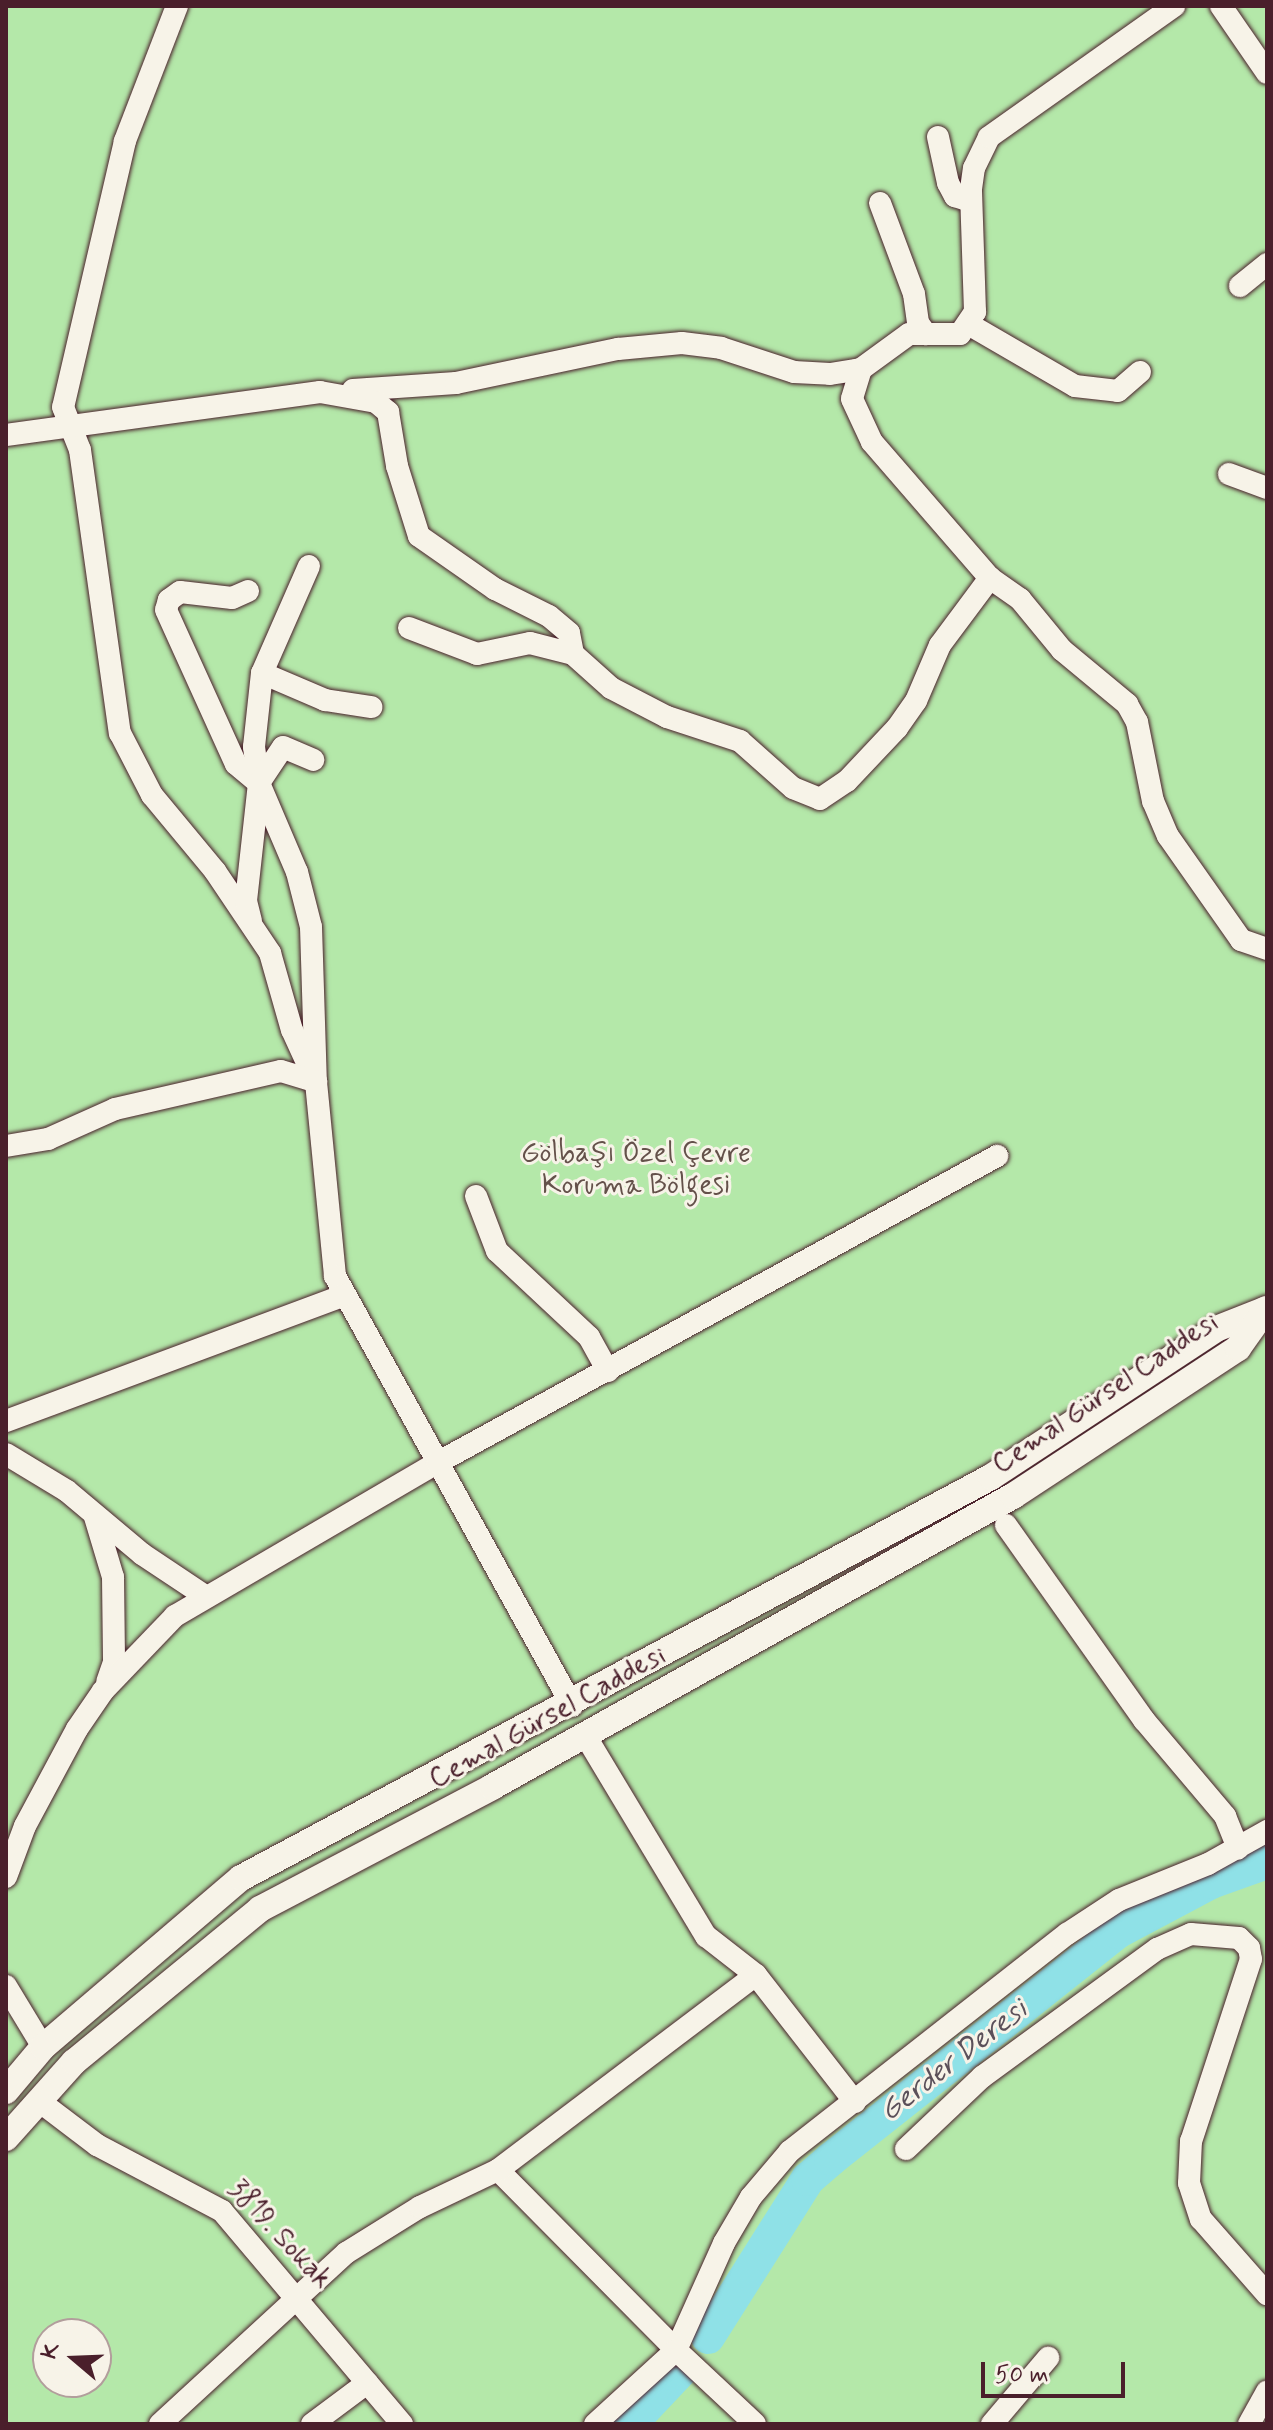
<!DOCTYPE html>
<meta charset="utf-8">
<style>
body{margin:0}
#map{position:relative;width:1273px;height:2430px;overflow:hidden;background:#f0e5e5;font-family:Mynerve,sans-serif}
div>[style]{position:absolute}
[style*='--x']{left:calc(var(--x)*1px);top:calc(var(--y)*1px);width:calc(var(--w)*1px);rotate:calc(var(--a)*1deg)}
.green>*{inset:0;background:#b4e8a9}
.river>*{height:34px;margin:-17px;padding:0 17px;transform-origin:17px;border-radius:17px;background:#8fe1e7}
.roads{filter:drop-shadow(0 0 2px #4a1f2b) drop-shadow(0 0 2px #4a1f2b)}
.minor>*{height:22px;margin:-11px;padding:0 11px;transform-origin:11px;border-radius:11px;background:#f7f3e8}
.tertiary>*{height:26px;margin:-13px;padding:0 13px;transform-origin:13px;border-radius:13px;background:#f7f3e8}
span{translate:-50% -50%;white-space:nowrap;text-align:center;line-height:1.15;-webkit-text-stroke:6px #f7f3e8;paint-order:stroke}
.park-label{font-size:28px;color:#64514a}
.street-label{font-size:28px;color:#4a1f2b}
.water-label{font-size:30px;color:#5b505a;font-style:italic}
.frame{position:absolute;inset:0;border:8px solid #4a1f2b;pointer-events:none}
.north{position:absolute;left:32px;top:2318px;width:80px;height:80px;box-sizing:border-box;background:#f7f3e8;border:2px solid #b29e9c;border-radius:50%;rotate:289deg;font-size:22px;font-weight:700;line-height:32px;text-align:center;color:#4a1f2b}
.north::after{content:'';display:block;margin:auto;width:28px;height:36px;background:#4a1f2b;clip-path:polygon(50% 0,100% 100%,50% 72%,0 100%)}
.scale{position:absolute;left:981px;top:2362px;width:144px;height:36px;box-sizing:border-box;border:4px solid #4a1f2b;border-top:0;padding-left:10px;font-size:24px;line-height:28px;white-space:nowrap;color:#4a1f2b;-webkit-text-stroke:6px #f7f3e8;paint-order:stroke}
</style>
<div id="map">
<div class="green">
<i style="clip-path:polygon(evenodd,6px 6px,1267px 6px,1267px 2424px,6px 2424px,6px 6px,48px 2334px,96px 2334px,96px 2382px,48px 2382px,48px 2334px)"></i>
</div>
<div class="river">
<i style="--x:708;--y:2337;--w:187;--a:-57.7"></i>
<i style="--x:808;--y:2179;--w:30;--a:-41"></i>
<i style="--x:831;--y:2159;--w:365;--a:-38.4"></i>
<i style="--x:1117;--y:1932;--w:106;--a:-28"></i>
<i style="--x:1211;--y:1882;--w:59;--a:-19.7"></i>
<i style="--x:630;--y:2424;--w:76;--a:-46.6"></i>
</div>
<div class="roads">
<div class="minor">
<i style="--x:177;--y:6;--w:145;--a:111.1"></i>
<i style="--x:125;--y:141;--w:273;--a:103.1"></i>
<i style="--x:63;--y:407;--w:46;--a:68.4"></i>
<i style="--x:80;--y:450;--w:286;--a:82"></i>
<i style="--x:120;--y:733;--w:70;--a:62.7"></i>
<i style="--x:152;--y:795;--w:99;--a:50.3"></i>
<i style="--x:215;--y:871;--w:99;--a:56.1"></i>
<i style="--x:270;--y:953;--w:80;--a:74.1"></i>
<i style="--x:292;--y:1030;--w:53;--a:65.4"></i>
<i style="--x:1221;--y:6;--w:81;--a:55.5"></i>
<i style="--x:938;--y:137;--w:47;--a:77.7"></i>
<i style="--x:948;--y:183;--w:15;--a:62"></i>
<i style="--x:955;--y:196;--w:16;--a:18"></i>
<i style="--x:880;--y:203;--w:97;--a:69.5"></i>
<i style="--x:914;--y:294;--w:29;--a:82"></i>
<i style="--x:918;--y:323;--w:14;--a:54"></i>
<i style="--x:1240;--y:286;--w:35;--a:-39"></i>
<i style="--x:970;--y:325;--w:121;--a:30.2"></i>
<i style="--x:1075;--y:386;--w:43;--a:6.6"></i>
<i style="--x:1118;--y:391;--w:29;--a:-41"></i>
<i style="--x:861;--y:369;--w:31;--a:107"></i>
<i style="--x:852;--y:399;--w:47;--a:65.1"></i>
<i style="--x:872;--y:442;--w:180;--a:49.1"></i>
<i style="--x:990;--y:578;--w:37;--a:35"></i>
<i style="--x:1020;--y:599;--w:66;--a:50.5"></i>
<i style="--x:1062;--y:650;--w:85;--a:39.7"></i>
<i style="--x:1127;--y:704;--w:21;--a:61"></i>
<i style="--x:1137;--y:722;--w:81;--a:78.6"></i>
<i style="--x:1153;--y:801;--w:38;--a:67"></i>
<i style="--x:1168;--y:836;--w:127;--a:54.9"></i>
<i style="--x:1241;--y:940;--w:28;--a:19"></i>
<i style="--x:353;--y:390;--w:103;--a:-3.9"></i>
<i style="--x:456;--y:383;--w:166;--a:-11.9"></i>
<i style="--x:618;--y:349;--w:64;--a:-5.4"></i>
<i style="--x:682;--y:343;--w:39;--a:7"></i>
<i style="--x:721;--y:348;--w:77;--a:18.2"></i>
<i style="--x:794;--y:372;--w:36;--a:3"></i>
<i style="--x:830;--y:374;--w:31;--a:-9"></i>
<i style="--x:861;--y:369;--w:59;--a:-36.1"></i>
<i style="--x:909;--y:334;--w:51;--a:0"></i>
<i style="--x:960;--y:334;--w:27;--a:-56"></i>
<i style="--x:975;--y:312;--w:123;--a:-91.9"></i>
<i style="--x:971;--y:189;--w:21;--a:-82"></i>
<i style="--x:974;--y:168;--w:34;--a:-64"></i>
<i style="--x:989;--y:137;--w:227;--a:-35.3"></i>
<i style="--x:6;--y:435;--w:317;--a:-7.8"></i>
<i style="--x:320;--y:392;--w:57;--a:10.1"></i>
<i style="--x:376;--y:402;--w:16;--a:40"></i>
<i style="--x:388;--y:412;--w:55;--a:80.5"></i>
<i style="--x:397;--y:466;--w:73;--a:72.6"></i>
<i style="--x:419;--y:536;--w:93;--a:34.9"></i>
<i style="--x:495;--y:589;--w:60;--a:26.6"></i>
<i style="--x:549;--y:616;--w:26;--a:40"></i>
<i style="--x:569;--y:633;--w:21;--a:79"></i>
<i style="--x:573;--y:654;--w:51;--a:41.8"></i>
<i style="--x:611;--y:688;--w:63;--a:27.4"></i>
<i style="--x:667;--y:717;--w:77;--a:18.2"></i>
<i style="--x:740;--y:741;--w:71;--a:41.6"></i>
<i style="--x:793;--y:788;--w:29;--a:22"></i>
<i style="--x:820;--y:799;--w:32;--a:-34"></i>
<i style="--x:847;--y:781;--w:73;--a:-46.7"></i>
<i style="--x:897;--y:728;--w:33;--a:-55"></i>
<i style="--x:916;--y:701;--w:61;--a:-66.8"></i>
<i style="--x:940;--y:645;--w:84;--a:-53.3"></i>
<i style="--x:1229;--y:474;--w:40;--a:20.2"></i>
<i style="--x:309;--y:566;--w:117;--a:113.7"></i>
<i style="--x:262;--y:673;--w:74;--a:96.2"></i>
<i style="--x:254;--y:747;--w:36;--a:82"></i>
<i style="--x:259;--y:783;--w:97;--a:66.9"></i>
<i style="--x:297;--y:872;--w:57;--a:75.7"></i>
<i style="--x:311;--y:927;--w:155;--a:88.2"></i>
<i style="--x:316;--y:1082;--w:195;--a:84.4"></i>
<i style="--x:335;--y:1276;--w:491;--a:61.1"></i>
<i style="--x:248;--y:591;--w:17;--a:156"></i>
<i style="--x:232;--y:598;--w:52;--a:-173.4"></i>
<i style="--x:180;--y:592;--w:14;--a:144"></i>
<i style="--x:169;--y:600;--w:10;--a:107"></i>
<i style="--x:166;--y:610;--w:169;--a:65.6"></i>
<i style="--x:236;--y:764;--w:30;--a:40"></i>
<i style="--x:259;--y:783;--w:119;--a:96.3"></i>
<i style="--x:246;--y:901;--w:21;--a:76"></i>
<i style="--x:409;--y:628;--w:73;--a:20.9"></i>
<i style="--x:477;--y:654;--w:54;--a:-11.7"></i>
<i style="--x:530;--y:643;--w:44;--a:14.3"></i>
<i style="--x:262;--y:673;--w:69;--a:23.2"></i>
<i style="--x:325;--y:700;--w:47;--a:8.7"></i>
<i style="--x:259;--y:783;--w:43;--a:-56.3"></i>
<i style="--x:283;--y:747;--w:33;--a:23"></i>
<i style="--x:6;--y:1146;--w:43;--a:-9.5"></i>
<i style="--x:48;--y:1139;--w:73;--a:-24.1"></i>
<i style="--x:115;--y:1109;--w:170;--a:-12.9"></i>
<i style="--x:281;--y:1071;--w:37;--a:17"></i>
<i style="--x:476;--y:1196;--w:59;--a:69.1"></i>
<i style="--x:497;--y:1251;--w:126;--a:43.1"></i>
<i style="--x:589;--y:1337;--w:39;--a:61"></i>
<i style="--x:6;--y:1421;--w:361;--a:-20.4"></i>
<i style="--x:6;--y:1454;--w:71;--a:31.2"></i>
<i style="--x:67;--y:1491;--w:98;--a:40"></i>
<i style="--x:142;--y:1554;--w:76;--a:33.7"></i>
<i style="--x:95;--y:1517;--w:63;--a:73.3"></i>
<i style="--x:113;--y:1577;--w:85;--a:89.3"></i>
<i style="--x:114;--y:1662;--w:21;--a:109"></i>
<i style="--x:1006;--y:1525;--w:239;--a:54.7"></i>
<i style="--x:1144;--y:1720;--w:126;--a:49.8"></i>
<i style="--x:1225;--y:1816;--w:35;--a:68"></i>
<i style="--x:585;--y:1735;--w:235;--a:59"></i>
<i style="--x:706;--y:1936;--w:63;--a:38"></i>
<i style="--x:756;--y:1975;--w:161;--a:52.1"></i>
<i style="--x:6;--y:1877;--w:54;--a:-69.6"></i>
<i style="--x:25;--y:1826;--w:110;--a:-61.8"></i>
<i style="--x:77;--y:1729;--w:46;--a:-55.6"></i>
<i style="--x:103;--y:1691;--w:104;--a:-46.2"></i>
<i style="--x:175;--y:1616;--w:303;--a:-30.3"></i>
<i style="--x:437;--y:1463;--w:639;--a:-28.73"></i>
<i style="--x:6;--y:1986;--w:71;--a:58.8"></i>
<i style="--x:39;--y:2101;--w:73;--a:37.2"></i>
<i style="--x:97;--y:2145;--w:141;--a:27.8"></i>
<i style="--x:222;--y:2211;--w:279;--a:49.8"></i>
<i style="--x:906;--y:2149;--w:105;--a:-43.5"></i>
<i style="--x:982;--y:2077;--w:217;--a:-36.2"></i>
<i style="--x:1157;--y:1949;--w:37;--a:-24"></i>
<i style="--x:1191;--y:1934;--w:48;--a:4.8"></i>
<i style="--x:1239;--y:1938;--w:14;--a:45"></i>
<i style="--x:1249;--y:1948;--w:11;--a:80"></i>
<i style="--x:1251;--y:1959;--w:192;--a:108.2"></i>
<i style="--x:1191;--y:2141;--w:42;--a:92.7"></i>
<i style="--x:1189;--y:2183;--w:38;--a:72"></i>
<i style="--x:1201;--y:2219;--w:100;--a:48.7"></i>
<i style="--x:498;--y:2170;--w:253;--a:45.3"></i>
<i style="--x:676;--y:2350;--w:117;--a:-65.8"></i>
<i style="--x:724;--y:2243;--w:53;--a:-59.6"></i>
<i style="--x:751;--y:2197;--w:60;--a:-49.7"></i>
<i style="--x:790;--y:2151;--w:352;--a:-38.1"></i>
<i style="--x:1067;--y:1934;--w:62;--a:-33.2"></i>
<i style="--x:1119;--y:1900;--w:96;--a:-22"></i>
<i style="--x:1208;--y:1864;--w:68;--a:-29.2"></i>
<i style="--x:160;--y:2424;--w:253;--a:-42.6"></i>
<i style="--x:346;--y:2253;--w:87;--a:-31.9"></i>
<i style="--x:420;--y:2207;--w:86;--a:-25.4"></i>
<i style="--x:498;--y:2170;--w:323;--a:-37.1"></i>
<i style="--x:312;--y:2424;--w:69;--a:-36.7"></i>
<i style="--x:595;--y:2424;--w:110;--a:-42.4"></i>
<i style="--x:676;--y:2350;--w:108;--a:43.1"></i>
<i style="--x:992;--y:2424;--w:87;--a:-49.7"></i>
<i style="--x:1249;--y:2424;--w:37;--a:-61"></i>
</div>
<div class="tertiary">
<i style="--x:6;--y:2091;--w:57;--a:-49.9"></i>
<i style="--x:43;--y:2047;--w:260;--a:-40.5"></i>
<i style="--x:241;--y:1878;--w:850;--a:-28.13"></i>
<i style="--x:991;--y:1477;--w:269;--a:-33.3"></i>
<i style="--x:1216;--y:1329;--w:55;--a:-21.4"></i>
<i style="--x:6;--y:2138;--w:102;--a:-48.2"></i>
<i style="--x:74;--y:2062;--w:241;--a:-39.4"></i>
<i style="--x:260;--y:1909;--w:262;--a:-27.7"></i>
<i style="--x:492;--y:1787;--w:597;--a:-29.19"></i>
<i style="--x:1013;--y:1496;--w:269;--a:-33.3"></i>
<i style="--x:1238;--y:1348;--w:47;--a:-54.6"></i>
</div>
</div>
<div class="park-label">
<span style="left:636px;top:1170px">Gölbaşı Özel Çevre<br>Koruma Bölgesi</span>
</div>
<div class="street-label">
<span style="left:1106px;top:1394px;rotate:-34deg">Cemal Gürsel Caddesi</span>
<span style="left:548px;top:1718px;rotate:-29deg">Cemal Gürsel Caddesi</span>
<span style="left:279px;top:2235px;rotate:47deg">3819. Sokak</span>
</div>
<div class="water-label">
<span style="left:954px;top:2061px;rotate:-38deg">Gerder Deresi</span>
</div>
<div class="frame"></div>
<div class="north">K</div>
<div class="scale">50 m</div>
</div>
